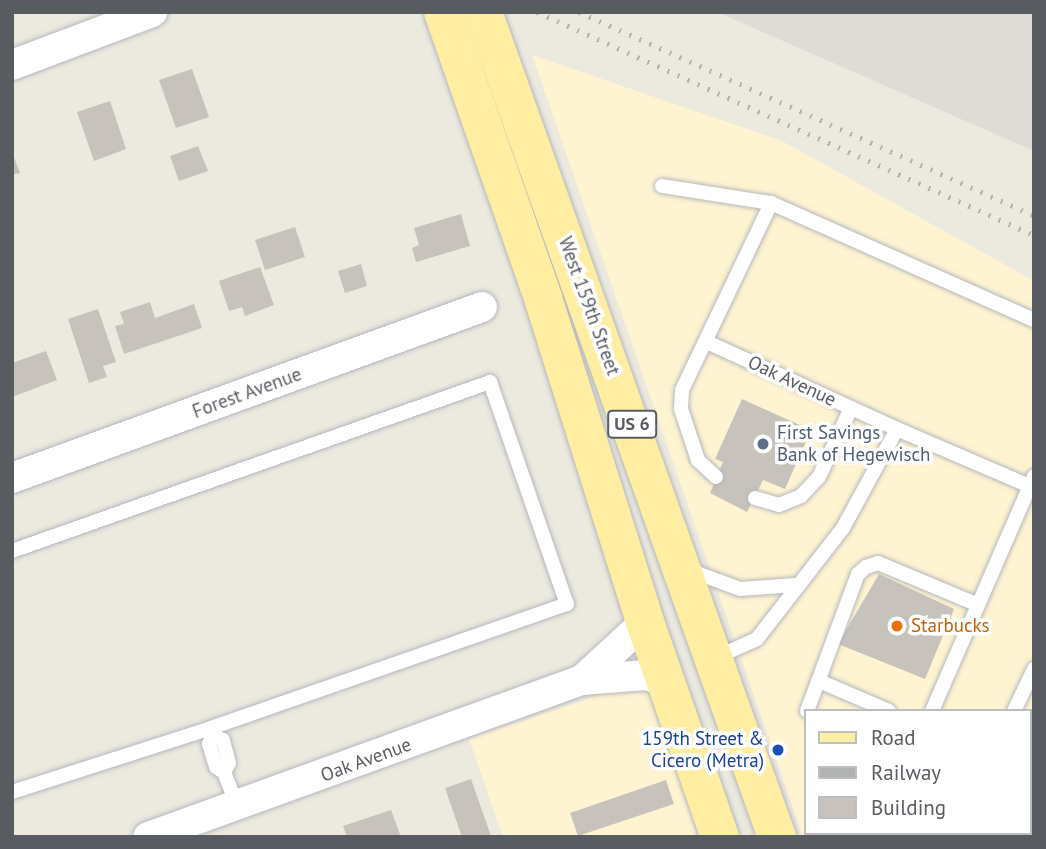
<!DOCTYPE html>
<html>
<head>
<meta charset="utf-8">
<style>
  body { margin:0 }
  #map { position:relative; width:1046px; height:849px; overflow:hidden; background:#ece9df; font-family:"PT Sans",sans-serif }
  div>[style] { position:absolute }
  .commercial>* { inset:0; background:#fff4d1 }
  .industrial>* { inset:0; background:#dfdcd7 }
  .building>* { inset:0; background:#c7c3bc }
  .roads { filter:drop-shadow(0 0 2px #b5b8bd) drop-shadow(0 0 2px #b5b8bd) }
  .lane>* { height:14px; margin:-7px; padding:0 7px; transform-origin:7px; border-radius:7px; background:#fff }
  .street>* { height:30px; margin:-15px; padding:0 15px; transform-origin:15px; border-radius:15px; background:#fff }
  .primary>* { height:38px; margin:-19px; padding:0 19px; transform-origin:19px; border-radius:19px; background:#ffeea1 }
  .rail>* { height:5px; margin-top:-2.5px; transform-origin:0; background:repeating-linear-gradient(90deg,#b1b2b2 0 2px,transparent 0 11px) }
  .dots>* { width:19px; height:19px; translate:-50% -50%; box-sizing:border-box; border:4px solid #fff; border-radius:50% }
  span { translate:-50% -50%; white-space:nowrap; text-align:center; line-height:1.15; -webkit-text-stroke:7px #fff; paint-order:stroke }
  .shield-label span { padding:2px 5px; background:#fff; border:2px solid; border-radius:5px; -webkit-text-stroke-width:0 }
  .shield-label { font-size:18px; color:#585c61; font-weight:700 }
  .street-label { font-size:19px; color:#585c61 }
  .service-label { font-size:19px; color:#4e5e75 }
  .left { translate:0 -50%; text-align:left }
  .food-label { font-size:19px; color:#c56008 }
  .transit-label { font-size:19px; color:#164399 }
  .right { translate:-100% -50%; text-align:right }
  .frame { position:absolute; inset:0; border:14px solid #585c61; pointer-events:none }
  .legend { position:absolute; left:804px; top:709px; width:228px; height:126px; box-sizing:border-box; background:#fff; border:2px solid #bcbec0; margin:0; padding:9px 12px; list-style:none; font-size:21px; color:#585c61 }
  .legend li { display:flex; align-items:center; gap:14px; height:35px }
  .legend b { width:35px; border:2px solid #bcbec0 }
</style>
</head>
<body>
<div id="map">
  <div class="commercial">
    <div style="clip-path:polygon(evenodd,532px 55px,782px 141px,1034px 281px,1034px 837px,803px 837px,532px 55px,806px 711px,1030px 711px,1030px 833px,806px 833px,806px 711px)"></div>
    <div style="clip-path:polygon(649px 678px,692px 800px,696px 837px,503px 837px,469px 739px)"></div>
  </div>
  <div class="industrial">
    <div style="clip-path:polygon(717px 12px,1034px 12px,1034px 151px)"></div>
  </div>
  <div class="building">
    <div style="clip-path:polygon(192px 69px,209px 117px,176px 128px,159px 80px)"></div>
    <div style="clip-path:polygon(110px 101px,126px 149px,94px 161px,77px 112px)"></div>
    <div style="clip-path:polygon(198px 146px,208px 171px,179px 181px,170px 156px)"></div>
    <div style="clip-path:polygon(12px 152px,20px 173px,12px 175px)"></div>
    <div style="clip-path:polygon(461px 214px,470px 246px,416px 262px,412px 248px,419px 245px,414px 228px)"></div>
    <div style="clip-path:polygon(295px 227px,305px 257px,265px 270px,255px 240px)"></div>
    <div style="clip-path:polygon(361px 264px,367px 286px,345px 293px,338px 271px)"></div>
    <div style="clip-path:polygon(260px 267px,274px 305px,245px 316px,242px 307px,229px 311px,219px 281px)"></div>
    <div style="clip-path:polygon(150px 302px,155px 318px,194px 304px,202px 328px,124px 354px,115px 326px,124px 324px,120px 312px)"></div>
    <div style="clip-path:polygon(98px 309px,116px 362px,103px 366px,107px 377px,89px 383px,68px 319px)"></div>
    <div style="clip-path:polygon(46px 351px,57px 380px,12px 397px,12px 363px)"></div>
    <div style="clip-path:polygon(742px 399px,811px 430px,785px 489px,763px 480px,747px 512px,710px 493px,723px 462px,715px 459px)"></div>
    <div style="clip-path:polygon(879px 574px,954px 609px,925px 679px,838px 644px)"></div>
    <div style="clip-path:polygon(471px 779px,491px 836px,488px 837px,462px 837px,445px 788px)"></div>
    <div style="clip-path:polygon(666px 780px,674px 804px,578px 836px,570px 813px)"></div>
    <div style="clip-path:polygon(391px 810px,401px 837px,347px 837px,343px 826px)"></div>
  </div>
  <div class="roads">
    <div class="lane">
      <div style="left:662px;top:186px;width:110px;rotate:8.9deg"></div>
      <div style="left:771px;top:203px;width:288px;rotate:24deg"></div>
      <div style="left:707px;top:342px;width:209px;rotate:24.6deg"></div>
      <div style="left:897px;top:429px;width:113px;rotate:118.6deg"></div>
      <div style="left:843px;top:528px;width:140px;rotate:127.8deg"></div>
      <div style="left:757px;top:639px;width:46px;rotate:155.7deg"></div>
      <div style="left:897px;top:429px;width:149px;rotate:23.3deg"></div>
      <div style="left:716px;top:477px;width:25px;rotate:-137deg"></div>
      <div style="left:698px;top:460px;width:54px;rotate:-108.4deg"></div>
      <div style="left:681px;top:409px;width:19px;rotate:-87deg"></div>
      <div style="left:682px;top:390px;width:207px;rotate:-64.5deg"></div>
      <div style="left:755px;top:498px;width:25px;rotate:16deg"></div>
      <div style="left:779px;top:505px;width:24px;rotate:-22deg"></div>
      <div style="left:801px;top:496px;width:26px;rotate:-47deg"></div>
      <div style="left:819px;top:477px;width:76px;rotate:-65.1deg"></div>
      <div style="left:12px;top:551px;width:507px;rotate:-19.47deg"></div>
      <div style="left:490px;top:382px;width:235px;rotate:70.9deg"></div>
      <div style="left:567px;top:604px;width:377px;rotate:160.8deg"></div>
      <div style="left:211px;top:728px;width:8px;rotate:76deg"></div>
      <div style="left:689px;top:570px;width:54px;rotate:20.4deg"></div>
      <div style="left:740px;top:589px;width:56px;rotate:-4.1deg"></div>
      <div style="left:819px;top:681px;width:76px;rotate:23.2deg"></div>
      <div style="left:807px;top:711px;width:146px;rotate:-69.6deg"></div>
      <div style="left:858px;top:574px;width:11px;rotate:-41deg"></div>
      <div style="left:866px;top:567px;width:13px;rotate:-18deg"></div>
      <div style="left:878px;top:563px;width:106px;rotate:22.7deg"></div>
      <div style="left:932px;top:711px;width:256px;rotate:-66.5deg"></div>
      <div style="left:1014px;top:711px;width:47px;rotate:-64.5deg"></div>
      <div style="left:224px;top:772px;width:10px;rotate:-61deg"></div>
      <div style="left:229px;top:763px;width:24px;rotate:-105deg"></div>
      <div style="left:223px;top:740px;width:11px;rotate:-158deg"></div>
      <div style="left:213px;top:736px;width:9px;rotate:117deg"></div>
      <div style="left:209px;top:744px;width:24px;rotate:73deg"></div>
      <div style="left:216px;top:767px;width:9px;rotate:32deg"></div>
      <div style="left:224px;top:772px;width:36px;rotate:69deg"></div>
      <div style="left:1030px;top:775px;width:4px;rotate:14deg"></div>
      <div style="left:12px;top:792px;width:209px;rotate:-17.8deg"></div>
    </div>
    <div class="street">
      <div style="left:12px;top:65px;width:150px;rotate:-20.7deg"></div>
      <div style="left:12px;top:478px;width:500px;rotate:-19.99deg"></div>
      <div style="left:582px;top:680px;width:86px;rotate:-42.6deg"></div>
      <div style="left:148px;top:837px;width:462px;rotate:-19.9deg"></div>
      <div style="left:582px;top:680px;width:64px;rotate:-4.5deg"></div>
      <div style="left:646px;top:675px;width:20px;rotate:18deg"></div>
    </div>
    <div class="primary">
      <div style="left:443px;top:12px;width:303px;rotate:70.7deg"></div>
      <div style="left:543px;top:298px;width:340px;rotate:72.5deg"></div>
      <div style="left:645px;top:622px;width:228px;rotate:70.8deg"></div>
      <div style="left:483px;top:12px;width:876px;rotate:70.39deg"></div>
    </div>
  </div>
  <div class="rail">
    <div style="left:537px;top:12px;width:545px;rotate:24.17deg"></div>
    <div style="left:579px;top:12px;width:499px;rotate:24.1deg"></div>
  </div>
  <div class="dots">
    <div style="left:763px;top:444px;background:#5c6f8a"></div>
    <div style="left:897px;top:626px;background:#e8710a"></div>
    <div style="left:778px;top:750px;background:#1a4fb4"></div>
  </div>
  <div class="shield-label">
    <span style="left:632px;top:424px">US 6</span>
  </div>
  <div class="street-label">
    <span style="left:589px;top:306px;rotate:70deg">West 159th Street</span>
    <span style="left:792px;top:381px;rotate:25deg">Oak Avenue</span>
    <span style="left:247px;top:393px;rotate:-20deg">Forest Avenue</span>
    <span style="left:366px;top:760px;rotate:-20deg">Oak Avenue</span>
  </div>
  <div class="service-label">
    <span class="left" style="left:777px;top:444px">First Savings<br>Bank of Hegewisch</span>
  </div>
  <div class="food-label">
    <span class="left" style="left:911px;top:626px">Starbucks</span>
  </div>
  <div class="transit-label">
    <span class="right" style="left:764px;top:750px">159th Street &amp;<br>Cicero (Metra)</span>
  </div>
  <div class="frame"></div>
  <ul class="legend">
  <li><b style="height:9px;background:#ffeea1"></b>Road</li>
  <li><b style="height:9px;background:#b1b2b2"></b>Railway</li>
  <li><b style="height:19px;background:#c7c3bc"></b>Building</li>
  </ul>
</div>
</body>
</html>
